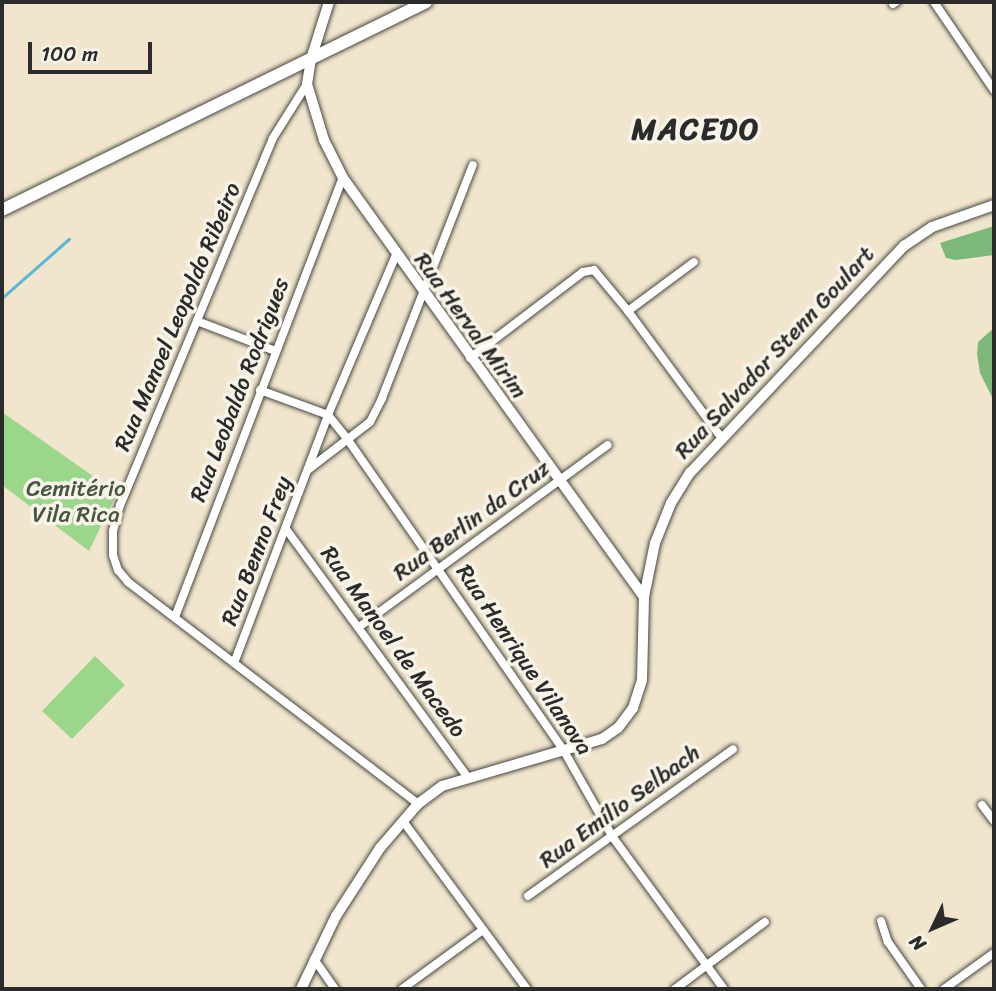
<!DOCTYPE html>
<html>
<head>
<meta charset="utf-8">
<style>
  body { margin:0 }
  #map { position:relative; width:996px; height:991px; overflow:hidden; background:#f1e6cd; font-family:Sriracha,sans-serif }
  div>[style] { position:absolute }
  .green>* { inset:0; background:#9bd78b }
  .forest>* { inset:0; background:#7cb877 }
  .stream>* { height:2.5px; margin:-1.25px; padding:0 1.25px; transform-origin:1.25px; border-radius:1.25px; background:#59b7d7 }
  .roads { filter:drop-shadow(0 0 2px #494743) drop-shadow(0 0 2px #494743) }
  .minor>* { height:8px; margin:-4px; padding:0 4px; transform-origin:4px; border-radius:4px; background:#fff }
  .tertiary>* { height:10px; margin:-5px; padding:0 5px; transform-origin:5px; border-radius:5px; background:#fff }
  .secondary>* { height:10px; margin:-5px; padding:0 5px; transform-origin:5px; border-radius:5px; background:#fff }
  .trunk>* { height:12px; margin:-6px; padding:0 6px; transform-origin:6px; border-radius:6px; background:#fff }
  span { translate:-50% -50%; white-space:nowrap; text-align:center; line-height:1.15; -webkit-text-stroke:7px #f7f3e8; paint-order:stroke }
  .street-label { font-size:23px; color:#2b2b2b }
  .park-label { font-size:23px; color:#475643 }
  .district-label { font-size:30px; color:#2b2b2b; font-weight:700; letter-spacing:2px }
  .frame { position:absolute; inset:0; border:4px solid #2b2b2b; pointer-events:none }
  .north { position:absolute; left:898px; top:893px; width:70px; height:70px; -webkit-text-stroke:5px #f7f3e8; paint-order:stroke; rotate:226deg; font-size:19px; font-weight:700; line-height:28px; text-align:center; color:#2b2b2b }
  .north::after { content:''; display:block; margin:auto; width:24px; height:32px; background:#2b2b2b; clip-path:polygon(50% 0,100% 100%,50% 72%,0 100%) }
  .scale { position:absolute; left:28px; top:42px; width:124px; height:32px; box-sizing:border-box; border:4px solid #2b2b2b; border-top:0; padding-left:9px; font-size:21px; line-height:24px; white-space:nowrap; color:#2b2b2b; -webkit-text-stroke:5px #f7f3e8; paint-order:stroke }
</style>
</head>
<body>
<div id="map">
  <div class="green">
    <div style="clip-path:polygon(2px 412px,117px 493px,89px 551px,2px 485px)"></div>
    <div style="clip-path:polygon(95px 656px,125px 685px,72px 739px,42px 711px)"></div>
  </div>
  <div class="forest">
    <div style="clip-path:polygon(994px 226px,994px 255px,956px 260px,946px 258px,940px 243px)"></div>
    <div style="clip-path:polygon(994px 328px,994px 401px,980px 373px,977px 354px,978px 342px)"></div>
  </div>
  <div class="stream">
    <div style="left:2px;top:298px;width:89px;rotate:-41.4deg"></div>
  </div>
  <div class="roads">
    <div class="minor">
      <div style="left:934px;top:2px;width:107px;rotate:55.7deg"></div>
      <div style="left:893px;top:4px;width:4px;rotate:-34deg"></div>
      <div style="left:307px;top:84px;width:64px;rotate:122.2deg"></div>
      <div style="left:273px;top:138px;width:398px;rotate:112.6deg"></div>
      <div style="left:120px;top:505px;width:27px;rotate:105deg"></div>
      <div style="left:113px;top:531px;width:24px;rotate:90deg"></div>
      <div style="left:113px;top:555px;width:16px;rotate:72deg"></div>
      <div style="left:118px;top:570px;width:16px;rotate:50deg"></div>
      <div style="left:128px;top:582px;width:365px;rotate:37.4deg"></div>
      <div style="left:628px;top:311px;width:82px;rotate:-36.6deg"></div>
      <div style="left:197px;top:321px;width:84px;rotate:21deg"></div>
      <div style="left:470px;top:358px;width:142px;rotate:-37.3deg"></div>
      <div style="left:583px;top:272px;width:11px;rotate:-10deg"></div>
      <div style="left:594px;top:270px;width:53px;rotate:50.3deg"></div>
      <div style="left:628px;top:311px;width:157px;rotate:53.6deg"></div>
      <div style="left:260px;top:390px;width:72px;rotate:20.2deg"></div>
      <div style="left:328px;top:415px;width:32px;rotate:51deg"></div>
      <div style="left:348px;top:440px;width:379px;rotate:55.2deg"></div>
      <div style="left:564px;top:751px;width:98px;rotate:60.5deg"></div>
      <div style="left:612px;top:836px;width:190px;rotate:53.8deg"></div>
      <div style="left:309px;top:469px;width:77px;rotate:-37.6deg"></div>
      <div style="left:370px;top:422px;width:27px;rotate:-63deg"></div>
      <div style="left:382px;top:398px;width:250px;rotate:-68.7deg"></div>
      <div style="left:286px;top:529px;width:308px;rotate:53.8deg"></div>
      <div style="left:175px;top:617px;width:470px;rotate:-69.1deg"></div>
      <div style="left:359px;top:627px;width:308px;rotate:-36.2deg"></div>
      <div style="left:234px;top:663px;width:265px;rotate:-69.2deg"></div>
      <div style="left:328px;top:415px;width:174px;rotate:-67deg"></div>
      <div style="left:982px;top:805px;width:20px;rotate:53deg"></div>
      <div style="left:403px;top:821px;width:209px;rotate:53.6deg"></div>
      <div style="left:528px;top:896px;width:252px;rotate:-35.6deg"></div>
      <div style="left:881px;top:921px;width:22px;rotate:72deg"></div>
      <div style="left:888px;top:942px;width:57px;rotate:54.9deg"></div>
      <div style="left:314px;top:959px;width:37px;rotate:55deg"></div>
      <div style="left:402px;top:989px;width:100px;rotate:-36.1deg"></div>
      <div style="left:675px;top:989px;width:112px;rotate:-36.7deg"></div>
      <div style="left:944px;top:989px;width:62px;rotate:-35.8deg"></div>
    </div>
    <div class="tertiary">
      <div style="left:329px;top:2px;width:60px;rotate:107.5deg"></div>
      <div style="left:311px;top:59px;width:25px;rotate:99deg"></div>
      <div style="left:307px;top:84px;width:59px;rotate:73.1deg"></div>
      <div style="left:324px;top:140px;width:42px;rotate:63.4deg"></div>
      <div style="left:343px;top:178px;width:516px;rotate:54.31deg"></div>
    </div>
    <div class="secondary">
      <div style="left:301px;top:989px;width:81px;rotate:-64.4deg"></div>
      <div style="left:336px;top:916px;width:81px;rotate:-57.1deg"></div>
      <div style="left:380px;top:848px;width:58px;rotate:-49.2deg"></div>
      <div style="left:418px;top:804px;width:30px;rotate:-37deg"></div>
      <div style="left:442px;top:786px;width:167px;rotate:-16.4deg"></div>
      <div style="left:602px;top:739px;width:19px;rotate:-35deg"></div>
      <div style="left:618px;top:728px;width:25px;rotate:-53deg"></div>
      <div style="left:633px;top:708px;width:29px;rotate:-72deg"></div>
      <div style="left:642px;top:680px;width:83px;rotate:-88.6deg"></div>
      <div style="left:644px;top:597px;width:55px;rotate:-78.5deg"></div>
      <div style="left:655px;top:543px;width:43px;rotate:-68.2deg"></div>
      <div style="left:671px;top:503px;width:36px;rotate:-58deg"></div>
      <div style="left:690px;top:473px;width:312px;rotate:-46.7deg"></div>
      <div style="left:904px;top:246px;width:34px;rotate:-34deg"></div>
      <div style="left:932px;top:227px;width:66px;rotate:-19.5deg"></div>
    </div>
    <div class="trunk">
      <div style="left:2px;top:210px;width:472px;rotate:-26.1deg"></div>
    </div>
  </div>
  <div class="street-label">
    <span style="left:178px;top:317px;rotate:-67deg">Rua Manoel Leopoldo Ribeiro</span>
    <span style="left:470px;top:326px;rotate:54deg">Rua Herval Mirim</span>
    <span style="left:775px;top:353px;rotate:-47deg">Rua Salvador Stenn Goulart</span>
    <span style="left:240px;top:390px;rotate:-69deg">Rua Leobaldo Rodrigues</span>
    <span style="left:472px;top:521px;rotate:-36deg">Rua Berlin da Cruz</span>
    <span style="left:257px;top:551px;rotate:-69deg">Rua Benno Frey</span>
    <span style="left:393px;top:642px;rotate:54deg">Rua Manoel de Macedo</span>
    <span style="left:524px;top:660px;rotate:56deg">Rua Henrique Vilanova</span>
    <span style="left:620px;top:807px;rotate:-36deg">Rua Emílio Selbach</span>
  </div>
  <div class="park-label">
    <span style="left:76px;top:502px">Cemitério<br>Vila Rica</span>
  </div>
  <div class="district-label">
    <span style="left:696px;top:129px">MACEDO</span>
  </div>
  <div class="frame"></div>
  <div class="north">N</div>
  <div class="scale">100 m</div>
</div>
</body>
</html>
